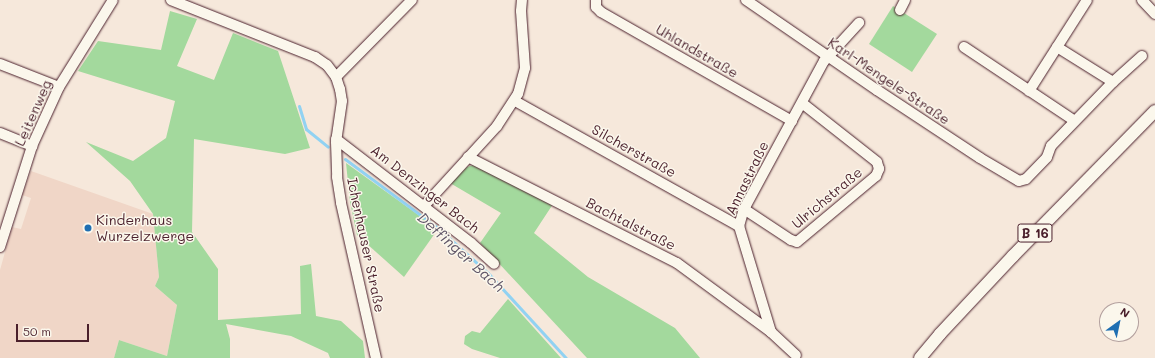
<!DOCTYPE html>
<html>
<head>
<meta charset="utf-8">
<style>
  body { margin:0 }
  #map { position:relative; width:1155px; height:358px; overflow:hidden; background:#f6e8db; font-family:Mali,sans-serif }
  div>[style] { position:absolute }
  .built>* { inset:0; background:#f0d6c7 }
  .green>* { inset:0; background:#a3d99d }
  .stream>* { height:3px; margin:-1.5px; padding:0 1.5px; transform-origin:1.5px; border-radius:1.5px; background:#91d2f2 }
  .roads { filter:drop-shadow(0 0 1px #4a1f2b) drop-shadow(0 0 1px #4a1f2b) }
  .minor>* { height:10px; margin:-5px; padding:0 5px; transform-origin:5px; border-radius:5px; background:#fbf7ec }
  .major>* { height:12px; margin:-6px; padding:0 6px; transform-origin:6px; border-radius:6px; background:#fbf7ec }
  .dots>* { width:11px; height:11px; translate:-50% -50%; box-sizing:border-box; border:2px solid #fbf7ec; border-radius:50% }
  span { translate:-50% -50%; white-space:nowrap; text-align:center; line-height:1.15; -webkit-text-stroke:3px #fbf7ec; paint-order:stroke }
  .shield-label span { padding:1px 3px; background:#fbf7ec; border:1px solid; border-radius:3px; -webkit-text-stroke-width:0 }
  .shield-label { font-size:13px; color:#4a1f2b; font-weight:700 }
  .street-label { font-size:14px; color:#4a1f2b }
  .poi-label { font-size:14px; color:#4a1f2b }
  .left { translate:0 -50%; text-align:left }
  .water-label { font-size:15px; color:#5f5567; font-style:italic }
  .north { position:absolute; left:1099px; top:302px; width:40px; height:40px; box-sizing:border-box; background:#fbf7ec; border:1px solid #b4a19f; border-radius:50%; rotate:33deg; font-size:11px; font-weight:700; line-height:16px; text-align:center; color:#4a1f2b }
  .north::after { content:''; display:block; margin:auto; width:14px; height:18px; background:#1f6fb2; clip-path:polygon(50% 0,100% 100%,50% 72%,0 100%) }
  .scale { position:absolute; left:16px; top:324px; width:73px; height:18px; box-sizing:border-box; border:2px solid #4a1f2b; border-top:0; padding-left:5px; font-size:12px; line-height:14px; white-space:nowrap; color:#4a1f2b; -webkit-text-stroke:3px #fbf7ec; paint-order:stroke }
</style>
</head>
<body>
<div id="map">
  <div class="built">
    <div style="clip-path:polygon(31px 171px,153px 214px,159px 277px,155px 286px,177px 305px,167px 356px,119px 340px,114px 358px,0 358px,0 270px,12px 227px,21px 229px,31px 198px,22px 195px)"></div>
  </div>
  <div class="green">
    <div style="clip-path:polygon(893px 6px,937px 34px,912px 72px,869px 44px)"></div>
    <div style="clip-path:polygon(170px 11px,197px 19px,177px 66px,214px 80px,233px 33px,278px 51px,310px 148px,285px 154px,194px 139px,192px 232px,218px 269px,218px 320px,301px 314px,300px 266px,311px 264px,316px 316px,341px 321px,363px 341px,365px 358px,330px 358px,328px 353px,291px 336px,226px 324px,230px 339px,230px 358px,114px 358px,119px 340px,167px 356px,177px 305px,155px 286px,159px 277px,153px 214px,130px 181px,86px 142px,133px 161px,166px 138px,175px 101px,78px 71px,98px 41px,161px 50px)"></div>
    <div style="clip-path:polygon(346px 163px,438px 229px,404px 277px,357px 235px,350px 202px)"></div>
    <div style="clip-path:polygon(473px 165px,553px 204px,534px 233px,588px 277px,675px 328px,700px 358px,587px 358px,480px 243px,501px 213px,450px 183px,467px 167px)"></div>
    <div style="clip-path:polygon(508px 299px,561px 358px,500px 358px,472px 349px,464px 344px,465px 336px,472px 331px,480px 333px)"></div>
  </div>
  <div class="stream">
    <div style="left:299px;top:106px;width:24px;rotate:73deg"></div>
    <div style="left:306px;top:129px;width:28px;rotate:39deg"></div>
    <div style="left:345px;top:159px;width:116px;rotate:36.6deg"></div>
    <div style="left:438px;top:228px;width:67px;rotate:42deg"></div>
    <div style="left:488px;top:273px;width:115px;rotate:47.5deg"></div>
  </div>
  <div class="roads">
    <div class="minor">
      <div style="left:171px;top:0;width:155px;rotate:21.6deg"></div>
      <div style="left:315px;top:57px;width:14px;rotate:34deg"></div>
      <div style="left:327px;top:65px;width:15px;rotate:53deg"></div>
      <div style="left:336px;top:77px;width:13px;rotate:72deg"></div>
      <div style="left:340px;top:89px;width:12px;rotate:81deg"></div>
      <div style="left:342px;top:101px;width:41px;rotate:98.3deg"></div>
      <div style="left:336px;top:142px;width:35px;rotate:88deg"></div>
      <div style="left:337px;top:177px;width:26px;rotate:81deg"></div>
      <div style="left:341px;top:203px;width:159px;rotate:77.3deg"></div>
      <div style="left:596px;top:0;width:7px;rotate:90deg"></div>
      <div style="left:596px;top:7px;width:7px;rotate:45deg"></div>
      <div style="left:601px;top:12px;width:220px;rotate:29.7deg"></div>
      <div style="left:746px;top:0;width:159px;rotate:34.5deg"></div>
      <div style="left:877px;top:90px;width:123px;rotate:33.4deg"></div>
      <div style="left:980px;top:158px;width:45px;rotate:30.5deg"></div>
      <div style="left:1019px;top:181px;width:7px;rotate:-16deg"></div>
      <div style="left:1026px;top:179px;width:30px;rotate:-46deg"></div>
      <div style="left:1047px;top:157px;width:12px;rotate:-70deg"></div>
      <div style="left:1051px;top:146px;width:89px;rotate:-45.9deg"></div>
      <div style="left:1113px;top:82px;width:39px;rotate:-42deg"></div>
      <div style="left:1142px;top:0;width:19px;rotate:47deg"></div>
      <div style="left:900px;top:10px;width:11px;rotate:-63deg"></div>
      <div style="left:964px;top:47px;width:133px;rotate:33.7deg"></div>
      <div style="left:1057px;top:47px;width:66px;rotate:32deg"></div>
      <div style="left:0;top:64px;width:63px;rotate:21.3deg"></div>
      <div style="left:336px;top:77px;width:108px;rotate:-45.4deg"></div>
      <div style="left:1029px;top:91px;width:108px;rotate:-57.5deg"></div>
      <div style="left:515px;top:101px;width:257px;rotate:29.2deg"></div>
      <div style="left:0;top:133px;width:35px;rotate:22deg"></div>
      <div style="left:336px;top:139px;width:170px;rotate:37.6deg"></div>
      <div style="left:471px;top:243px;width:31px;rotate:42deg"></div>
      <div style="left:468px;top:157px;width:234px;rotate:26.9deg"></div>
      <div style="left:677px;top:263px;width:117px;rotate:36.3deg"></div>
      <div style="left:771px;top:332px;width:34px;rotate:43deg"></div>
      <div style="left:424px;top:206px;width:108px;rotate:-47.6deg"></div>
      <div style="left:497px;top:126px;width:38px;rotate:-57deg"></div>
      <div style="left:518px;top:94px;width:27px;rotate:-75deg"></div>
      <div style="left:525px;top:68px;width:57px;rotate:-94deg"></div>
      <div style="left:521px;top:11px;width:11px;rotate:-85deg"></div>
      <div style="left:744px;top:209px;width:56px;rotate:33.4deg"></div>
      <div style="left:791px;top:240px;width:6px;rotate:18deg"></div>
      <div style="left:797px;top:242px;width:103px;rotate:-39.9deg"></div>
      <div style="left:876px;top:176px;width:8px;rotate:-67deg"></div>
      <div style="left:879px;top:169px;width:7px;rotate:-106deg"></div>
      <div style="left:877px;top:162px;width:95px;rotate:-141.8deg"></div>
      <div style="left:0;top:247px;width:106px;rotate:-72.4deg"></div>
      <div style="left:32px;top:146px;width:65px;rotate:-65.4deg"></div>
      <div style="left:59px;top:87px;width:102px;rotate:-58.2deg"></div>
      <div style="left:771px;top:332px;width:111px;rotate:-106.8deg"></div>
      <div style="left:739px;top:226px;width:18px;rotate:-74deg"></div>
      <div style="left:744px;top:209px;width:168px;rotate:-61.6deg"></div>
      <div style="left:824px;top:61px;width:52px;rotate:-47.4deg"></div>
    </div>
    <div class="major">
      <div style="left:920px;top:358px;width:31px;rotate:-50deg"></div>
      <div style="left:940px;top:334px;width:107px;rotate:-46.9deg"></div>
      <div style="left:1013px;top:256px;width:203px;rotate:-45.6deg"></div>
    </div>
  </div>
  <div class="dots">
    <div style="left:88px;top:228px;background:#1f6fb2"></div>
  </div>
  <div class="shield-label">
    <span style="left:1035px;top:233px">B 16</span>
  </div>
  <div class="street-label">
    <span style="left:697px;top:51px;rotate:30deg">Uhlandstraße</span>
    <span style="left:889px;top:81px;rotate:34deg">Karl-Mengele-Straße</span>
    <span style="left:33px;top:113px;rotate:-66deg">Leitenweg</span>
    <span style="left:634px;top:151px;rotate:29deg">Silcherstraße</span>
    <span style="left:747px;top:178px;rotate:-64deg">Annastraße</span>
    <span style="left:425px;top:189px;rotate:38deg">Am Denzinger Bach</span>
    <span style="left:827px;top:198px;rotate:-40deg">Ulrichstraße</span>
    <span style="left:631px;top:224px;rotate:27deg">Bachtalstraße</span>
    <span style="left:366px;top:245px;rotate:78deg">Ichenhauser Straße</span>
  </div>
  <div class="poi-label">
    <span class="left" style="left:96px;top:228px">Kinderhaus<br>Wurzelzwerge</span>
  </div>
  <div class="water-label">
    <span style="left:461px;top:252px;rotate:42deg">Deffinger Bach</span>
  </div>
  <div class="north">N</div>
  <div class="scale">50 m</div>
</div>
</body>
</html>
